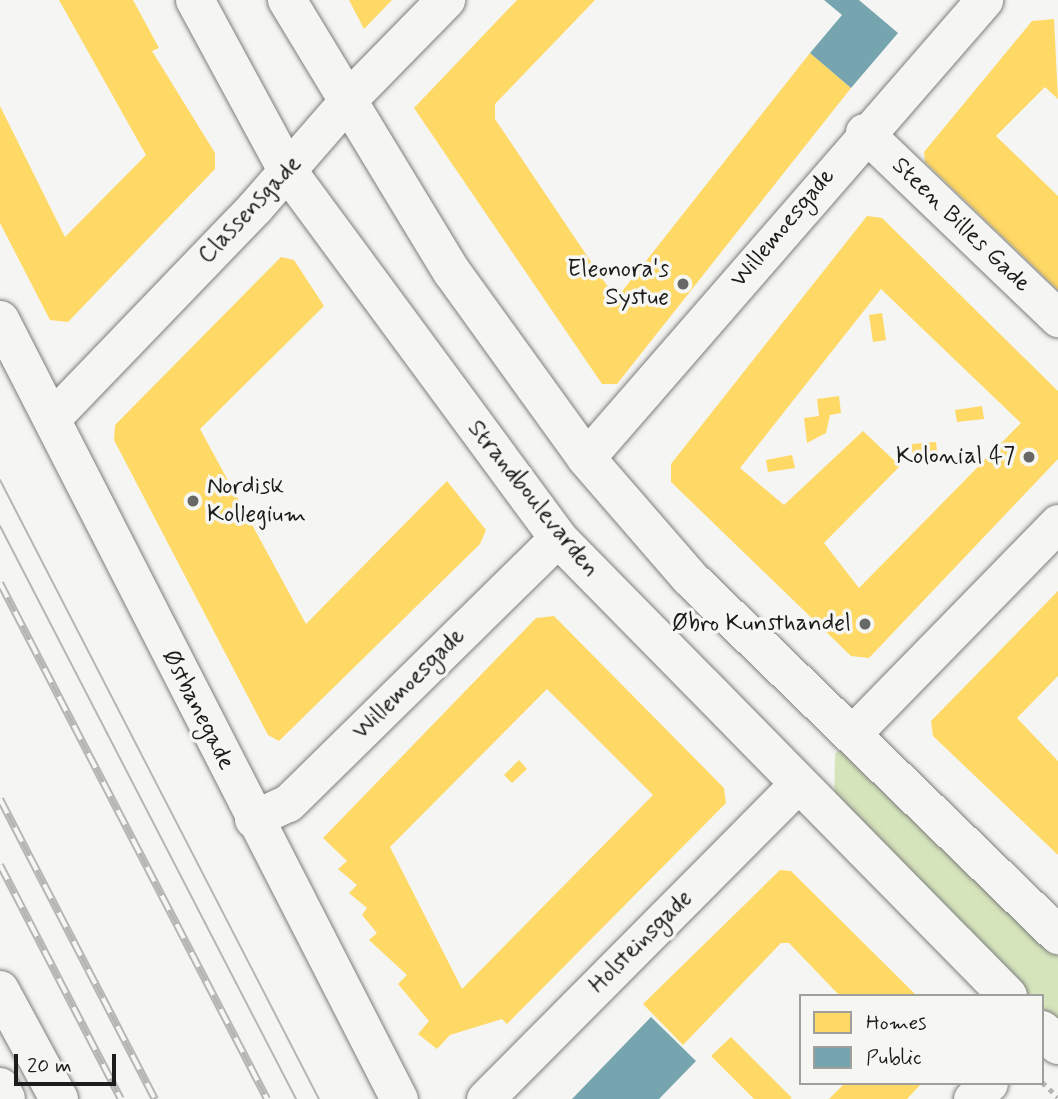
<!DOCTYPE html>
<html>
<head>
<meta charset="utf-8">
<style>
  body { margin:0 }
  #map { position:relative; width:1058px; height:1099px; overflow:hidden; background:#f5f5f3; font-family:Mynerve,sans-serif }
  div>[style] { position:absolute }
  .green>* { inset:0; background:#d5e4bb }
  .homes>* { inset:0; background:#ffd966 }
  .public>* { inset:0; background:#76a5af }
  .path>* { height:4.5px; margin-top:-2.25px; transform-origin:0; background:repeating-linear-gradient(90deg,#b6b6b5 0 5px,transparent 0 10px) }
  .roads { filter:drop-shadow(0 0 2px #7e7e7d) drop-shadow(0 0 2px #7e7e7d) }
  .minor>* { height:37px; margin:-18.5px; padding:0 18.5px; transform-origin:18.5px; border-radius:18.5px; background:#f5f5f3 }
  .tertiary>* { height:38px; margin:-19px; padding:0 19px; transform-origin:19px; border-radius:19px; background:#f5f5f3 }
  .primary>* { height:38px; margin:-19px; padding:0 19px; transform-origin:19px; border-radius:19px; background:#f5f5f3 }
  .tram>* { height:2px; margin:-1px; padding:0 1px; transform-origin:1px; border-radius:1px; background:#b6b6b5 }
  .rail>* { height:8px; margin-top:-4px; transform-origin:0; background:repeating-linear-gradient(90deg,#f6f6f2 0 16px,#b6b6b5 0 32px); box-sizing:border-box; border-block:2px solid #b6b6b5 }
  .dots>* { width:19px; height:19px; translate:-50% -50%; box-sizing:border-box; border:4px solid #f6f6f2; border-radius:50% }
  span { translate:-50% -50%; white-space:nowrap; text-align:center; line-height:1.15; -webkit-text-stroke:7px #f6f6f2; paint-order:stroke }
  .street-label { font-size:24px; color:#1c1c1c }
  .poi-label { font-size:24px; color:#1c1c1c }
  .right { translate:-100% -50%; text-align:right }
  .left { translate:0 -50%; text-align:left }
  .legend { position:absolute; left:799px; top:994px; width:245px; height:91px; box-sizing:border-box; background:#f6f6f2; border:2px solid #9f9f9c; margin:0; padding:9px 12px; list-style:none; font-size:21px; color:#1c1c1c }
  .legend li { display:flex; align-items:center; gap:14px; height:35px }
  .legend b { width:35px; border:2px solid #9f9f9c }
  .scale { position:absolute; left:14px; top:1054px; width:102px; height:32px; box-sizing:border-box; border:4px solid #1c1c1c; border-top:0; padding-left:9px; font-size:21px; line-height:24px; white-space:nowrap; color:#1c1c1c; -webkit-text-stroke:5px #f6f6f2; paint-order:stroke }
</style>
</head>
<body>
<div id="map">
  <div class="green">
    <div style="clip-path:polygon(845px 744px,1058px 956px,1058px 1028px,1042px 1013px,1042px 996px,1025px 996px,834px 806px,835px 754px)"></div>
  </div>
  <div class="homes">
    <div style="clip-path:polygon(59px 0,133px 0,159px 48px,152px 51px,215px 153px,215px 169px,68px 322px,50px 320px,0 223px,0 106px,65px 237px,146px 155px)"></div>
    <div style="clip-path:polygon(349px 0,392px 0,364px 29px)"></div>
    <div style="clip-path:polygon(517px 0,595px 0,495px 104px,495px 119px,616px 299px,810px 53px,851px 88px,617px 384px,602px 384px,414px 108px)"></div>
    <div style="clip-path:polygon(1054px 19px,1058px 99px,1045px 87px,996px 136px,1058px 196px,1058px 290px,925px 162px,924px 152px,1032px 21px)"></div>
    <div style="clip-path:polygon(evenodd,867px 216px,882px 218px,1058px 391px,1058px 459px,869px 658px,851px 656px,671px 482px,671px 464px,867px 216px,881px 289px,1021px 423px,859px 588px,824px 543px,900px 466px,863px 431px,784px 505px,740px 468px,881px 289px)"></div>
    <div style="clip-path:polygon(281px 257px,294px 260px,324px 306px,200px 429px,306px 624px,447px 481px,486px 530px,480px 544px,279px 741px,268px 735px,114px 440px,115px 425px)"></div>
    <div style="clip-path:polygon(882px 313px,886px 340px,873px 342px,869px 315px)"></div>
    <div style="clip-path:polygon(839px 396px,841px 413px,830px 415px,826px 433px,807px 443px,804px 418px,819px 416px,817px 399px)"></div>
    <div style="clip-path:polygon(982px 406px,984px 419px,957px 422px,955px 410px)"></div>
    <div style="clip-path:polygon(936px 442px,938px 462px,913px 464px,912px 444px)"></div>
    <div style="clip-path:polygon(792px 455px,795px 468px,768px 472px,766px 460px)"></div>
    <div style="clip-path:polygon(1058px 591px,1058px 676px,1017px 718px,1058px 761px,1058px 855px,933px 736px,931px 721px)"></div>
    <div style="clip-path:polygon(evenodd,554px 616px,724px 788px,726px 803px,507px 1024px,502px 1019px,450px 1035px,437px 1049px,418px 1034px,429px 1021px,398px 984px,407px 975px,369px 940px,377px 933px,362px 915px,367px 908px,349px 893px,357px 885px,338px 869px,347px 861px,323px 838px,536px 618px,554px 616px,547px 689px,653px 795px,462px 989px,390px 847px,547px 689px)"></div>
    <div style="clip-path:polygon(519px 760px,527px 769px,512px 783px,504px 775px)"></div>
    <div style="clip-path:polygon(780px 870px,791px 871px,917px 996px,840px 996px,789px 943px,781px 943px,683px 1045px,643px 1004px)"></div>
    <div style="clip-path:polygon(731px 1037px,792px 1098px,790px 1099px,754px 1099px,711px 1056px)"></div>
    <div style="clip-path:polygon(845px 1083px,922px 1083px,907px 1099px,829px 1099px)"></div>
  </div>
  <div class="public">
    <div style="clip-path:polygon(824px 0,859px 0,898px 33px,851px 88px,810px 53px,842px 15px)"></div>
    <div style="clip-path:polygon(651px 1017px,696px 1061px,659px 1099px,572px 1099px)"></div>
  </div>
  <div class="path">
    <div style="left:1042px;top:1082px;width:22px;rotate:43deg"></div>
  </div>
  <div class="roads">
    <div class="minor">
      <div style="left:864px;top:132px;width:269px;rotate:43.8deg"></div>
      <div style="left:0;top:319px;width:876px;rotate:62.91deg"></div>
      <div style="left:52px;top:418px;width:293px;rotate:-46.1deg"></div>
      <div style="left:255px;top:207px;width:143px;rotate:-49deg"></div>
      <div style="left:586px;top:458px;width:607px;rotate:-49.01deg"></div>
      <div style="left:852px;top:734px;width:295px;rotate:-45.7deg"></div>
      <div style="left:253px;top:819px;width:38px;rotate:-25deg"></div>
      <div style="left:288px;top:803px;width:378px;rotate:-44.5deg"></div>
      <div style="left:485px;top:1099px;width:443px;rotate:-45.2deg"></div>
      <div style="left:972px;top:1099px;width:23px;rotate:-43deg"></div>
    </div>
    <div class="tertiary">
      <div style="left:195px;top:0;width:193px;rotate:61.6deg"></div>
      <div style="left:287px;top:170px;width:457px;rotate:53.6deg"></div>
      <div style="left:558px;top:538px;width:642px;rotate:45.5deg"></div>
      <div style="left:287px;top:0;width:318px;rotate:58.8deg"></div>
      <div style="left:452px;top:272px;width:229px;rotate:54.2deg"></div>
      <div style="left:586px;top:458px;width:159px;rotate:49.1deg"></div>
      <div style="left:690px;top:578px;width:513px;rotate:44.13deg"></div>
      <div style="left:349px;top:99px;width:139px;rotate:-45.6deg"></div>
      <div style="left:1042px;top:1030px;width:22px;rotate:43deg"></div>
    </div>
    <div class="primary">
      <div style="left:0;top:990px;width:124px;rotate:61.6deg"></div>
      <div style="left:0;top:1087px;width:13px;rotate:63deg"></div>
    </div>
  </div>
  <div class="tram">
    <div style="left:0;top:480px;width:696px;rotate:62.74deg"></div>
    <div style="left:0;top:526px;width:645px;rotate:62.68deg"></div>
  </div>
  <div class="rail">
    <div style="left:0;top:583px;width:581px;rotate:62.64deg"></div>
    <div style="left:0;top:799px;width:338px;rotate:62.7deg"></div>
    <div style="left:0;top:865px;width:263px;rotate:62.7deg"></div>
  </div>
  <div class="dots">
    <div style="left:683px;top:284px;background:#686867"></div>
    <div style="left:1029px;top:457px;background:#686867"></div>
    <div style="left:193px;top:501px;background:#686867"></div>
    <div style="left:865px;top:624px;background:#686867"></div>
  </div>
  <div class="street-label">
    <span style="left:250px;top:210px;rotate:-47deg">Classensgade</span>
    <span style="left:961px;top:225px;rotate:44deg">Steen Billes Gade</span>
    <span style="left:783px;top:228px;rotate:-50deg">Willemoesgade</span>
    <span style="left:533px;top:499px;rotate:51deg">Strandboulevarden</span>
    <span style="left:409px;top:684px;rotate:-45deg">Willemoesgade</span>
    <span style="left:198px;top:710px;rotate:63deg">Østbanegade</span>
    <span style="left:641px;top:942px;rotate:-45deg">Holsteinsgade</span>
  </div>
  <div class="poi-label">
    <span class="right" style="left:669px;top:284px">Eleonora's<br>Systue</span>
    <span class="right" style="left:1015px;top:457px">Kolonial 47</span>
    <span class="left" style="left:207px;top:501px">Nordisk<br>Kollegium</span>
    <span class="right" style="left:851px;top:624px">Øbro Kunsthandel</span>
  </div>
  <ul class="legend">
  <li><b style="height:19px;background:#ffd966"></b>Homes</li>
  <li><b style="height:19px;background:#76a5af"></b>Public</li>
  </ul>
  <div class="scale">20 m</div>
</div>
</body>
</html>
